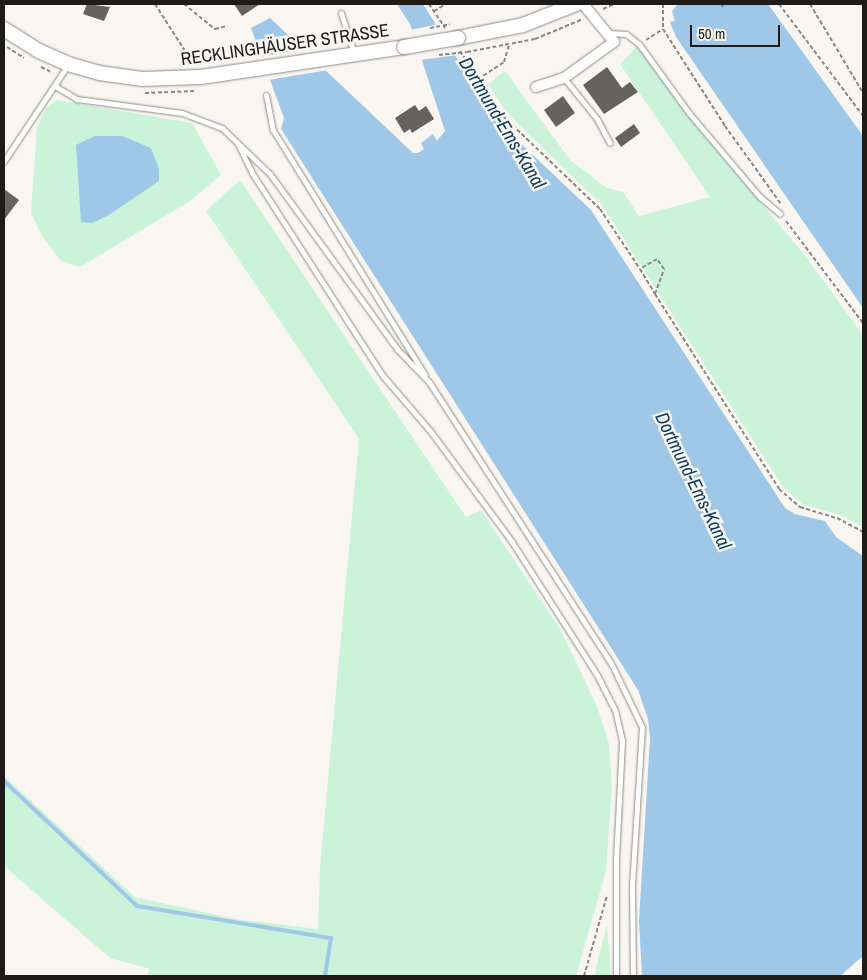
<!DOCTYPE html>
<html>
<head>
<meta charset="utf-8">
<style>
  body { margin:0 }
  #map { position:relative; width:867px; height:980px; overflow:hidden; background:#f9f6f2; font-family:"Archivo Narrow",sans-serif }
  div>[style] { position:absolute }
  .green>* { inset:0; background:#caf3da }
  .water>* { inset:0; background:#9fc7e8 }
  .pier>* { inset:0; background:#f9f6f2 }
  .stream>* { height:4px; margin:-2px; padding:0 2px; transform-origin:2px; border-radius:2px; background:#9fc7e8 }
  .building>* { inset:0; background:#65635f }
  .path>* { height:2px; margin-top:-1px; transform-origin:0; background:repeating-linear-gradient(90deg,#898785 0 4px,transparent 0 6.5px) }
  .roads { filter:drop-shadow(0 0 1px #8d8a86) drop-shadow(0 0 1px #8d8a86) }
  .service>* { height:5px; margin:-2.5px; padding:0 2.5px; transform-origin:2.5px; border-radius:2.5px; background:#fff }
  .minor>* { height:10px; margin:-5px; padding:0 5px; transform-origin:5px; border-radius:5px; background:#fff }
  .secondary>* { height:14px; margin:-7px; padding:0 7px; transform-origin:7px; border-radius:7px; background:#fff }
  .path-bridge>* { height:2px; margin-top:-1px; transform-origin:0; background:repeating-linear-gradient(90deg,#898785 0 4px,transparent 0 6.5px) }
  .bridges { filter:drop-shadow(0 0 1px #8d8a86) drop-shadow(0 0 1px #8d8a86) }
  .secondary-bridge>* { height:14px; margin:-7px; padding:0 7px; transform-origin:7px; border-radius:7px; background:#fff }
  span { translate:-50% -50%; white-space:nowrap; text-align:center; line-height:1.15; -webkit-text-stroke:5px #f9f6f2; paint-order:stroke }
  .street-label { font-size:18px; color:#1d1c1b }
  .water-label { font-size:19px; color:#0c3c5c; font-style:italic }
  .frame { position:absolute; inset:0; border:5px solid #1d1c1b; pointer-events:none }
  .scale { position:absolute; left:690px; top:25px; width:90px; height:22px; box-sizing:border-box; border:2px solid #1d1c1b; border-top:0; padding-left:6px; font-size:15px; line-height:18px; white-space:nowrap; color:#1d1c1b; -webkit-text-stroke:4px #f9f6f2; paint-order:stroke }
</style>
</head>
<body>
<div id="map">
  <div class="green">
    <div style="clip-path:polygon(637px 46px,701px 132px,803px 253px,863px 335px,863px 527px,840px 515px,802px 504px,783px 487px,602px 205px,506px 112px,488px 84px,505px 71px,570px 160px,607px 188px,623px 192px,639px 216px,710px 197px,620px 64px)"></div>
    <div style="clip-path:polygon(57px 100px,192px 123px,221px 175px,190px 201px,80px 267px,61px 261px,42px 236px,31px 213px,37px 127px,46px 108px)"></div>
    <div style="clip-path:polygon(240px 180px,466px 517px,481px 510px,560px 629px,597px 706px,609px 744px,612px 787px,606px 871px,576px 976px,147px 976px,150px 969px,110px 958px,4px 866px,4px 776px,135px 897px,236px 919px,318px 929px,320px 867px,359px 439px,206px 211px)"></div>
    <div style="clip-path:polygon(607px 924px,611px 976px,594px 976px)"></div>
  </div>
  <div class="water">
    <div style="clip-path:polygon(397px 4px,423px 4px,495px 119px,591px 210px,785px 508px,795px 514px,825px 521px,836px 537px,863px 556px,863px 956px,840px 976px,642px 976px,639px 921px,650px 738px,648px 719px,638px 690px,281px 129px,284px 118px,251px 28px,270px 18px,413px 153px,418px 153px,424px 149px,421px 143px,433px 134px,437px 141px,445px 131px,410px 24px)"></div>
    <div style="clip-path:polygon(678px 4px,768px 4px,863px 136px,863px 308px,676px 37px,670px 22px,675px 21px,672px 11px)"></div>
    <div style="clip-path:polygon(95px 136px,122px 136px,151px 148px,159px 169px,159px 181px,109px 215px,92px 223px,81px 222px,76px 145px)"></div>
  </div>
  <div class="pier">
    <div style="clip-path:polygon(439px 24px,458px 55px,419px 60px,410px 30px)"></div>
    <div style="clip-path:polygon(306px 49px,328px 70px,268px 80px,260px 57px)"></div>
  </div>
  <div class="stream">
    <div style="left:4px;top:781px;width:183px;rotate:43.2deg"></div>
    <div style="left:137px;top:906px;width:197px;rotate:9.4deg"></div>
    <div style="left:331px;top:938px;width:38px;rotate:99deg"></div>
  </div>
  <div class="building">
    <div style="clip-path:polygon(87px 4px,110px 7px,104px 21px,83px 14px)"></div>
    <div style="clip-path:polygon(234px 4px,260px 4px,242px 16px)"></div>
    <div style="clip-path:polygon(607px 67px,622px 88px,630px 82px,638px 92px,604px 114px,583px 85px)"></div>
    <div style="clip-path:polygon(563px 96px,575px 113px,556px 127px,544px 110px)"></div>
    <div style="clip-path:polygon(415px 105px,419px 111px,426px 106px,434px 119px,412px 133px,410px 129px,404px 133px,395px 118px)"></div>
    <div style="clip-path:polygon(634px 124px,640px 133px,621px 147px,615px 138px)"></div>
    <div style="clip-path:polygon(4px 189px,19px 200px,4px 220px)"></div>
  </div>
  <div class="path">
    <div style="left:155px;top:4px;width:72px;rotate:57.4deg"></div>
    <div style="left:184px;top:4px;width:40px;rotate:39deg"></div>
    <div style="left:215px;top:29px;width:12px;rotate:-14deg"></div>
    <div style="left:429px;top:4px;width:29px;rotate:56deg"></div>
    <div style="left:663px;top:4px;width:25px;rotate:90deg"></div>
    <div style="left:663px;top:29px;width:115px;rotate:57.4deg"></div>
    <div style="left:725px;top:126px;width:96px;rotate:54.3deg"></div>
    <div style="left:721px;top:4px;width:6px;rotate:51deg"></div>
    <div style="left:779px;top:4px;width:140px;rotate:53.1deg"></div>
    <div style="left:810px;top:4px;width:104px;rotate:59.2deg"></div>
    <div style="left:603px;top:9px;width:12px;rotate:-24deg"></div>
    <div style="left:434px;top:11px;width:14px;rotate:-30deg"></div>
    <div style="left:646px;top:40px;width:20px;rotate:-33deg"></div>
    <div style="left:7px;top:47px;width:20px;rotate:33deg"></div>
    <div style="left:460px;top:51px;width:78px;rotate:56.5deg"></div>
    <div style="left:503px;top:116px;width:134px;rotate:43.8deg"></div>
    <div style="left:600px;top:209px;width:72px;rotate:56.3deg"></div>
    <div style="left:467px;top:52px;width:69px;rotate:-10.8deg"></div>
    <div style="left:535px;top:39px;width:52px;rotate:-22.6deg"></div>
    <div style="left:41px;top:67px;width:13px;rotate:27deg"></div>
    <div style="left:478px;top:79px;width:31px;rotate:-33deg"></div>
    <div style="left:504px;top:62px;width:18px;rotate:-74deg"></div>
    <div style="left:145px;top:93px;width:50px;rotate:-2.3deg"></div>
    <div style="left:786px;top:221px;width:128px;rotate:53deg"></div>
    <div style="left:655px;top:294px;width:27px;rotate:-70deg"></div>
    <div style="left:664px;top:269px;width:12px;rotate:-125deg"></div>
    <div style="left:657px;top:259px;width:20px;rotate:150deg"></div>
    <div style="left:640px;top:269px;width:29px;rotate:59deg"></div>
    <div style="left:655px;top:294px;width:231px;rotate:57.5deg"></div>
    <div style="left:779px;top:489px;width:28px;rotate:41deg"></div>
    <div style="left:800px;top:507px;width:39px;rotate:17deg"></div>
    <div style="left:837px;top:518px;width:30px;rotate:28deg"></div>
    <div style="left:584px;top:976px;width:84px;rotate:-74.1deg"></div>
  </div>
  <div class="roads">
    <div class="service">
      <div style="left:341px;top:13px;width:42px;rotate:72deg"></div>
      <div style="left:609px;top:33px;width:17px;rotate:3deg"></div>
      <div style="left:626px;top:34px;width:16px;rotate:38deg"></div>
      <div style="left:639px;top:44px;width:85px;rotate:54.1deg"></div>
      <div style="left:689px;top:113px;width:110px;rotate:49.8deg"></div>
      <div style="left:760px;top:197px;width:26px;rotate:40deg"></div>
      <div style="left:564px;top:78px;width:53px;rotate:51.2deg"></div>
      <div style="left:597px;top:119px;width:27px;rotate:62deg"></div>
      <div style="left:55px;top:86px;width:26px;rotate:31deg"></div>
      <div style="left:77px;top:99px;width:106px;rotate:7.6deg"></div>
      <div style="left:182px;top:113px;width:43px;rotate:20.6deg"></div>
      <div style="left:222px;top:128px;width:66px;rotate:43.8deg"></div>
      <div style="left:270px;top:174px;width:216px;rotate:54deg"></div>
      <div style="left:397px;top:349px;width:46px;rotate:45.9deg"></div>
      <div style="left:429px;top:382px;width:335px;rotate:57.1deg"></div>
      <div style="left:611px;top:663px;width:71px;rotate:64.2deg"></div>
      <div style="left:642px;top:727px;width:158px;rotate:93.6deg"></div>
      <div style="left:632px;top:885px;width:91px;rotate:89.4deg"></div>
      <div style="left:266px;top:95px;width:36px;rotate:79deg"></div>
      <div style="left:273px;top:130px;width:288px;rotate:58.2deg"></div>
      <div style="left:238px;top:144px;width:32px;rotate:64deg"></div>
      <div style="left:252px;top:173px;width:242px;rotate:57.2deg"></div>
      <div style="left:383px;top:376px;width:74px;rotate:49.4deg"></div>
      <div style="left:431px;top:432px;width:137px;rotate:53.6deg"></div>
      <div style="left:512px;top:542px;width:158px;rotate:57.4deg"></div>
      <div style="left:597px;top:675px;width:39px;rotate:63deg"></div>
      <div style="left:615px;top:710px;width:32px;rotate:77deg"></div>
      <div style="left:622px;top:741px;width:120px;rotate:92.9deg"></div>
      <div style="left:616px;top:861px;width:115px;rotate:90deg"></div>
      <div style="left:4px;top:161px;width:114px;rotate:-56.4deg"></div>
    </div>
    <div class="minor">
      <div style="left:536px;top:87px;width:29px;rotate:-18deg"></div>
      <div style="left:564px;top:78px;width:62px;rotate:-35.8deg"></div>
      <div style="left:614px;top:42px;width:49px;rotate:-129.2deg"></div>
    </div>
    <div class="secondary">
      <div style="left:4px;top:29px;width:41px;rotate:32.2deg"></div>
      <div style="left:39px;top:51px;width:32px;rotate:24deg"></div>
      <div style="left:68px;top:64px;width:32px;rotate:16deg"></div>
      <div style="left:99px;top:73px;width:43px;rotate:7.9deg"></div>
      <div style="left:142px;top:79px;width:59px;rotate:-1.9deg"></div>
      <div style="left:201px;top:77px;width:205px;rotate:-8.4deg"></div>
      <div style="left:458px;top:38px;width:66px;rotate:-11.3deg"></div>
      <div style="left:523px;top:25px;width:57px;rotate:-21.6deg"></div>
    </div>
  </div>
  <div class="path-bridge">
    <div style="left:430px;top:28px;width:20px;rotate:-11deg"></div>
    <div style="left:439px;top:55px;width:28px;rotate:-6deg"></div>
  </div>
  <div class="bridges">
    <div class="secondary-bridge">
      <div style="left:404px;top:47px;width:55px;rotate:-9.5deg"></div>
    </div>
  </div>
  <div class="street-label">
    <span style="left:285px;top:45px;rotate:-8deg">RECKLINGHÄUSER STRASSE</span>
  </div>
  <div class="water-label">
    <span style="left:502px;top:123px;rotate:59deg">Dortmund-Ems-Kanal</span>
    <span style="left:693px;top:481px;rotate:64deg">Dortmund-Ems-Kanal</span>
  </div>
  <div class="frame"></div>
  <div class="scale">50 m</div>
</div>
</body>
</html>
